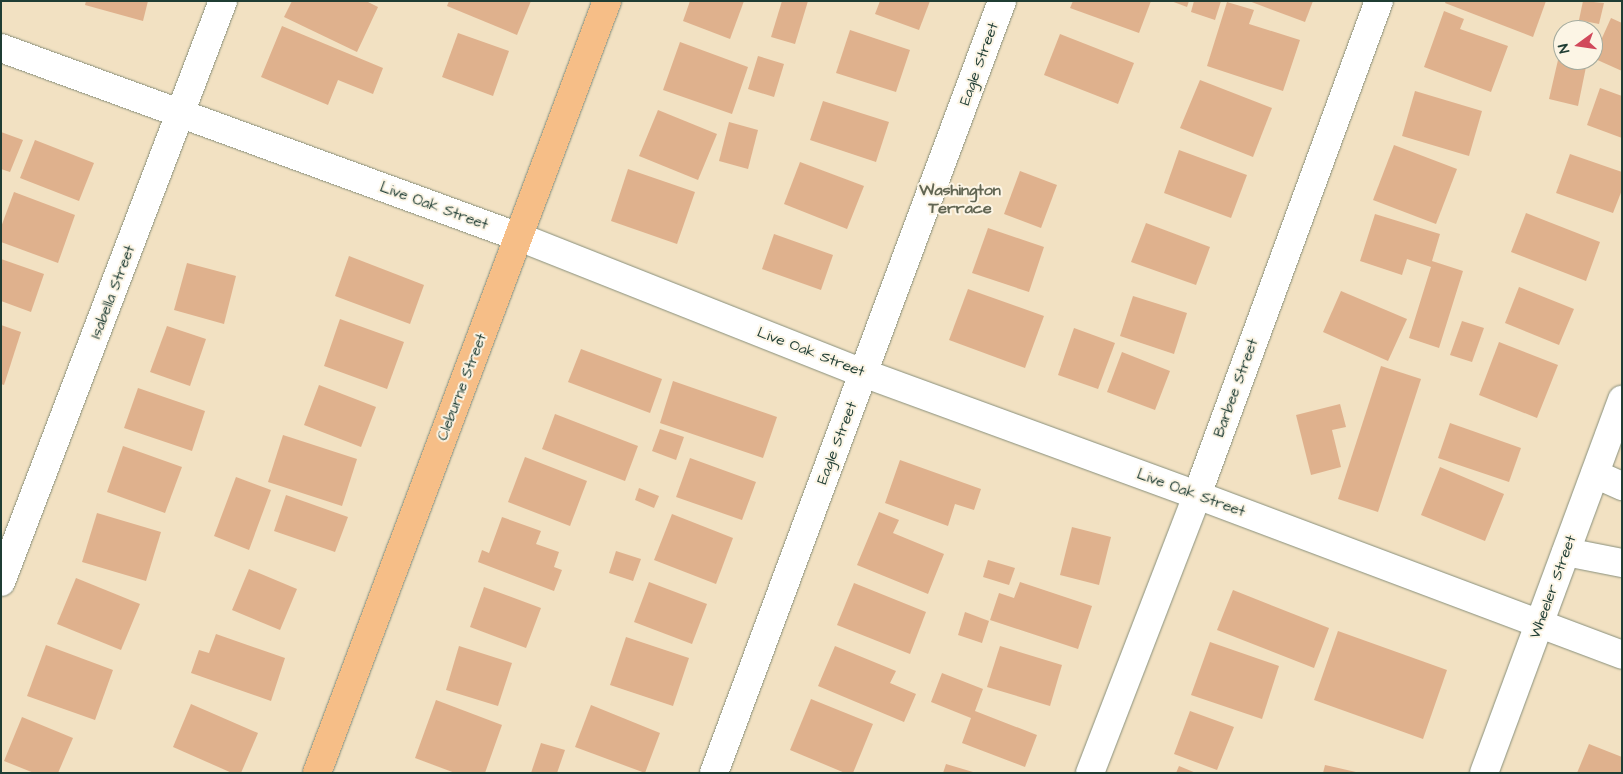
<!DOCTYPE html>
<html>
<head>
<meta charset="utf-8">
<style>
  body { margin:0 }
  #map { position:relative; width:1623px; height:774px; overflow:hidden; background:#f2e1c2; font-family:"Architects Daughter",sans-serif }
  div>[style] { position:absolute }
  .building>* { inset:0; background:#dfb18d }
  .roads { filter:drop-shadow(0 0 1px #888f7b) drop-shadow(0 0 1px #888f7b) }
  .minor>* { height:28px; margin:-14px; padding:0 14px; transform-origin:14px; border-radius:14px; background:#fff }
  .major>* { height:28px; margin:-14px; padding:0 14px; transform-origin:14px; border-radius:14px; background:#f6be87 }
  span { translate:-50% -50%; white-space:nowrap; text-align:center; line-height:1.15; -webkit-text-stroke:4px #fcf5e5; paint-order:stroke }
  .street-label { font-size:15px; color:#1f3d34 }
  .neighbourhood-label { font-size:16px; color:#626653; font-weight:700 }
  .frame { position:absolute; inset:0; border:2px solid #1f3d34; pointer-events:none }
  .north { position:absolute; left:1553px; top:20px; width:50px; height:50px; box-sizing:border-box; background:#fcf5e5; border:1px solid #a4ab9e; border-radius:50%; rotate:256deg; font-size:14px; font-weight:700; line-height:20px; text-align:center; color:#1f3d34 }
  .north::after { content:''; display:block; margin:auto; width:18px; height:22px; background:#d1495b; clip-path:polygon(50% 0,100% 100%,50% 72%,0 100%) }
</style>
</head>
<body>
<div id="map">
  <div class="building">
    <div style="clip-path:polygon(86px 1px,148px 1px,143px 21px,85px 5px)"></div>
    <div style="clip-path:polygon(292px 1px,366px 1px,378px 7px,357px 52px,284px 17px)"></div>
    <div style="clip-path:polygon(449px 1px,531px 1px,517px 35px,447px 6px)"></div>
    <div style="clip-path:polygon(690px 1px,744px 1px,730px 39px,683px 21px)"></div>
    <div style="clip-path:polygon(782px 1px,808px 1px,795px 44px,771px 37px)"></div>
    <div style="clip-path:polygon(880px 1px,930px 1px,919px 30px,875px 14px)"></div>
    <div style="clip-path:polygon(1073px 1px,1151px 1px,1139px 33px,1070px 8px)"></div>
    <div style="clip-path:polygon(1171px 1px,1189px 1px,1187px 7px)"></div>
    <div style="clip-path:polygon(1194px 1px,1221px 1px,1215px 20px,1191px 12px)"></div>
    <div style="clip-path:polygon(1249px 1px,1313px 1px,1305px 22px)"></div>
    <div style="clip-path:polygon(1446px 1px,1546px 1px,1533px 37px,1445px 3px)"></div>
    <div style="clip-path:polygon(1583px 1px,1604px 3px,1599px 24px,1579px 20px)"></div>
    <div style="clip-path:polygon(1227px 2px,1254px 10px,1249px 24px,1300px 40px,1283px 91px,1207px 66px)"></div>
    <div style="clip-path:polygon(1444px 11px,1464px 19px,1460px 29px,1508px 46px,1491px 92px,1424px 67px)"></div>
    <div style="clip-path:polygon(1611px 18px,1622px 23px,1622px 71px,1593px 58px)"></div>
    <div style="clip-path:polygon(282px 26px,383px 68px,373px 94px,338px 80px,328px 105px,261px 77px)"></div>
    <div style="clip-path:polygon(850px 30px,910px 50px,896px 92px,836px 73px)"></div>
    <div style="clip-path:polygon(458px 33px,509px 51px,493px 96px,442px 77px)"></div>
    <div style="clip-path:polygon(1060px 34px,1134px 63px,1118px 104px,1044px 75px)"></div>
    <div style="clip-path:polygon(680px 42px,748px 67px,732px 114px,663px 90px)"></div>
    <div style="clip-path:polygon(758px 56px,784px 64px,774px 97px,748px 89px)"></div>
    <div style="clip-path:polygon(1558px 60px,1586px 67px,1578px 106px,1549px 99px)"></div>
    <div style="clip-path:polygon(1200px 80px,1272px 108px,1253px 157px,1180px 128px)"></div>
    <div style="clip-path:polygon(1600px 88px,1622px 96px,1622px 138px,1587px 125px)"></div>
    <div style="clip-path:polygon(1415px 91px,1482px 111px,1469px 156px,1402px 136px)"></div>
    <div style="clip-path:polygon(823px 101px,889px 122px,876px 162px,810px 140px)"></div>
    <div style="clip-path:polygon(658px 110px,717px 134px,698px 180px,639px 156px)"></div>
    <div style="clip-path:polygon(729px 122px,758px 130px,748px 169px,719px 161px)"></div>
    <div style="clip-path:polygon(1px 132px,23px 140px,10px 172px,1px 169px)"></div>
    <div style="clip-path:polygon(35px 140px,94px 163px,79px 201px,20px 178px)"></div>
    <div style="clip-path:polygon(1394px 145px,1457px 169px,1436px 224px,1373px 200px)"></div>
    <div style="clip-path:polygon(1179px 150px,1247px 175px,1231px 218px,1164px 193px)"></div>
    <div style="clip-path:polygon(1570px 154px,1622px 172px,1622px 190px,1613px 213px,1556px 193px)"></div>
    <div style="clip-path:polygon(800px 162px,864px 186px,847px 229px,784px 204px)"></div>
    <div style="clip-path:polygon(628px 169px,695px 192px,677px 244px,611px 221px)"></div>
    <div style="clip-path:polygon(1020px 171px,1057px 185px,1041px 228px,1004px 214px)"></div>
    <div style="clip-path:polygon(14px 192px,75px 215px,58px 263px,1px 242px,1px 227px)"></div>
    <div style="clip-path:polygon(1526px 213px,1600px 242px,1586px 281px,1511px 252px)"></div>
    <div style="clip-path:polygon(1375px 214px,1440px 234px,1432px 261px,1463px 271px,1439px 348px,1409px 338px,1431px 267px,1407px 259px,1402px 275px,1360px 261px)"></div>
    <div style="clip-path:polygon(1146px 223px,1210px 247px,1196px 285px,1131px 262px)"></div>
    <div style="clip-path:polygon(988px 228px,1044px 247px,1029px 292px,972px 273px)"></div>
    <div style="clip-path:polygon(774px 234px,833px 255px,821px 290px,762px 269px)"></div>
    <div style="clip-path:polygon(349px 256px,424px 285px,410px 324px,335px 296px)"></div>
    <div style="clip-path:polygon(1px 259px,44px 274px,31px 312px,1px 301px)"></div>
    <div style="clip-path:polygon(187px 263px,236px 276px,224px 324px,174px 310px)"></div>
    <div style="clip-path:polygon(1519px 287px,1574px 309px,1559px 345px,1505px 323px)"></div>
    <div style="clip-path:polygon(968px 289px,1044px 316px,1025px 368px,949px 340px)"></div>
    <div style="clip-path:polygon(1341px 291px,1407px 319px,1388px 361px,1323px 332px)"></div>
    <div style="clip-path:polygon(1133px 296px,1187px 313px,1174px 354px,1120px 336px)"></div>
    <div style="clip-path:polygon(340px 319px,404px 342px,387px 389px,324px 366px)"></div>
    <div style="clip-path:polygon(1462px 321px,1484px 328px,1472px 362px,1450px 355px)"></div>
    <div style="clip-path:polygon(1px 325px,21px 332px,4px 385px,1px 384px)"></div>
    <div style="clip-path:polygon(167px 326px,206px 339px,190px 386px,150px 372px)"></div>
    <div style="clip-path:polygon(1074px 328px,1115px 343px,1098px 389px,1058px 375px)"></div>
    <div style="clip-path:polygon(1499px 342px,1558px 365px,1537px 418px,1479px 395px)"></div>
    <div style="clip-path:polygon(581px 349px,662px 379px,650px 413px,568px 382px)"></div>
    <div style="clip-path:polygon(1122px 352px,1170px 371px,1155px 410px,1107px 392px)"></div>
    <div style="clip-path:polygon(1381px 366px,1421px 379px,1378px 512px,1338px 499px)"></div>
    <div style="clip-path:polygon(673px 381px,777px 417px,763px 458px,660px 423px)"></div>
    <div style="clip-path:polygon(319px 385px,376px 407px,361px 447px,304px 425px)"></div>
    <div style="clip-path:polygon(138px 388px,205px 411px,192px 451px,124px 428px)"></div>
    <div style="clip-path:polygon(1340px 404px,1346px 427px,1332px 430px,1341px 467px,1311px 475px,1296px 415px)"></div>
    <div style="clip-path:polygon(555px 414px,638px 446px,625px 481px,542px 449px)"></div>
    <div style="clip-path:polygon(1450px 423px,1521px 448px,1509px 482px,1438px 458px)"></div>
    <div style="clip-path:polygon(660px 429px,684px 437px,676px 460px,652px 451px)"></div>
    <div style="clip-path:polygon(283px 435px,357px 459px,342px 506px,268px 482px)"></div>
    <div style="clip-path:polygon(123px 446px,182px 467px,165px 513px,107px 492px)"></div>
    <div style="clip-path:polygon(525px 457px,587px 481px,570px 526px,508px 502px)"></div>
    <div style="clip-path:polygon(690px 458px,756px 482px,742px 520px,676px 497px)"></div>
    <div style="clip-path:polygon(900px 460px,981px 489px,974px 510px,955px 504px,948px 526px,885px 503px)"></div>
    <div style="clip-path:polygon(1440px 467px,1504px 494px,1485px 541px,1421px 515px)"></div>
    <div style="clip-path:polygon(236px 477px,271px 490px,249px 550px,214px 536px)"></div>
    <div style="clip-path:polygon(639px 488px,659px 496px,654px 508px,635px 500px)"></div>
    <div style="clip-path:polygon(286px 495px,348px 517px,335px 552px,274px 531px)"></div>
    <div style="clip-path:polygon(879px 512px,899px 520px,893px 533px,944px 554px,928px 594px,857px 565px)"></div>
    <div style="clip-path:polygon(97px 513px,161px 532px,146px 581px,82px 562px)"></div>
    <div style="clip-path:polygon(672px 514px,733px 538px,716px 584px,654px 560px)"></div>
    <div style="clip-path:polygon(502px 517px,541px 531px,536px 544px,559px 552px,554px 567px,562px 570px,554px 591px,478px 562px,482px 550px,489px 553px)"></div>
    <div style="clip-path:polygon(1072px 527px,1111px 537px,1099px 585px,1060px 575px)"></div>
    <div style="clip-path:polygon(616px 551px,641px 559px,633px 581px,609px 573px)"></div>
    <div style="clip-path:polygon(988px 560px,1015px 568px,1009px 585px,983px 577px)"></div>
    <div style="clip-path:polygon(249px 569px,297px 589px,280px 630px,232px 610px)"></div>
    <div style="clip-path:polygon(76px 578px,140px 604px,121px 650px,57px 624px)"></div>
    <div style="clip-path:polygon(649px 582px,707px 604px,692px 644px,634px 622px)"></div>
    <div style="clip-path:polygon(1020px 582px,1092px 606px,1078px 649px,990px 620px,999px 593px,1014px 598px)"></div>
    <div style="clip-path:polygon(854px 583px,926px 612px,910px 654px,837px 625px)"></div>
    <div style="clip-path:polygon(484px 587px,541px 608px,526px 648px,470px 627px)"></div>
    <div style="clip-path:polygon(1233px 590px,1329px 628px,1314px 668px,1217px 630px)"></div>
    <div style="clip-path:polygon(965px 612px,989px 621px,982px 643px,958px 635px)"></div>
    <div style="clip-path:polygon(1338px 631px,1447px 670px,1423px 739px,1314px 700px)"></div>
    <div style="clip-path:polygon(216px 634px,285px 658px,271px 701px,191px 673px,199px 650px,209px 653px)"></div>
    <div style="clip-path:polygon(626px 637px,689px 658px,673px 706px,610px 685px)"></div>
    <div style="clip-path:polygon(1210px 642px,1279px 666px,1262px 719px,1191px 695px)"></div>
    <div style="clip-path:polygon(46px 645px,113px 670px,95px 720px,27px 696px)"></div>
    <div style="clip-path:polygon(459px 646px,512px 663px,498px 706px,446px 690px)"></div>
    <div style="clip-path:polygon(835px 646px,896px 671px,890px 683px,916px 694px,904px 722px,818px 686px)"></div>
    <div style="clip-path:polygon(1000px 646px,1062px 665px,1050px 706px,987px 687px)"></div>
    <div style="clip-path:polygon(942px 673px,983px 689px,975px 711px,1037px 735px,1025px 767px,962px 743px,971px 718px,931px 702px)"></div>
    <div style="clip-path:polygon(811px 699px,873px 724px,853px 773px,845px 773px,790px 750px)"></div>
    <div style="clip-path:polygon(436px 700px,502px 725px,485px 773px,455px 773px,415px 758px)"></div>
    <div style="clip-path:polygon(191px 704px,258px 733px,241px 773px,232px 773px,173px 747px)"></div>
    <div style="clip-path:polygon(591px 705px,660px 733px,645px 773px,575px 747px)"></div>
    <div style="clip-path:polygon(1190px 711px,1234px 727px,1217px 770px,1174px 754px)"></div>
    <div style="clip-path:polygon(22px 717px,73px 738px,58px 773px,34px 773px,4px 761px)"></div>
    <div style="clip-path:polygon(541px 743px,565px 750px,557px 773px,531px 773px)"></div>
    <div style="clip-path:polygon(1589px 744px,1622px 757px,1622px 773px,1577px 773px)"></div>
    <div style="clip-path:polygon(946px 764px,973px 772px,973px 773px,943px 773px)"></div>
    <div style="clip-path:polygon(1325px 765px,1356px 772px,1356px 773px,1323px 773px)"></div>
    <div style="clip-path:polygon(1179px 766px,1196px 773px,1176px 773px)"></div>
  </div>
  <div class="roads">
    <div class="minor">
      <div style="left:1px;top:48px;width:551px;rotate:20.05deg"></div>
      <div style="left:519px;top:237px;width:370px;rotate:21.6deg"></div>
      <div style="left:863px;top:373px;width:356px;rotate:20.1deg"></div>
      <div style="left:1197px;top:495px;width:454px;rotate:20.6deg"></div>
      <div style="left:1595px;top:474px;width:30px;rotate:24deg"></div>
      <div style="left:1566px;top:552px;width:57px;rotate:11.1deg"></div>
      <div style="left:1px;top:582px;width:622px;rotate:-69.09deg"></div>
      <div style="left:714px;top:773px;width:824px;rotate:-69.54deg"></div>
      <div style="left:1090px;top:773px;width:298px;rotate:-68.9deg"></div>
      <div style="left:1197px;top:495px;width:526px;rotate:-69.78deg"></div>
      <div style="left:1484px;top:773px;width:398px;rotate:-69.7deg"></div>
    </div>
    <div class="major">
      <div style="left:317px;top:773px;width:825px;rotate:-69.41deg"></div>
    </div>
  </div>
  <div class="street-label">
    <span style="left:979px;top:64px;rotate:-70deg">Eagle Street</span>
    <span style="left:434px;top:206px;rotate:20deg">Live Oak Street</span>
    <span style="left:113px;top:292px;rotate:-69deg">Isabella Street</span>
    <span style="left:811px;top:352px;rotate:21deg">Live Oak Street</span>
    <span style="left:462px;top:387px;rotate:-69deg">Cleburne Street</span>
    <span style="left:1236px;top:388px;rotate:-70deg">Barbee Street</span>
    <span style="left:837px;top:443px;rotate:-69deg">Eagle Street</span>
    <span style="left:1191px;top:493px;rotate:20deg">Live Oak Street</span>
    <span style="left:1553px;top:587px;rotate:-70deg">Wheeler Street</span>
  </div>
  <div class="neighbourhood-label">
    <span style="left:960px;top:199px">Washington<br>Terrace</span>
  </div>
  <div class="frame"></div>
  <div class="north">N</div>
</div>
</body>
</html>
